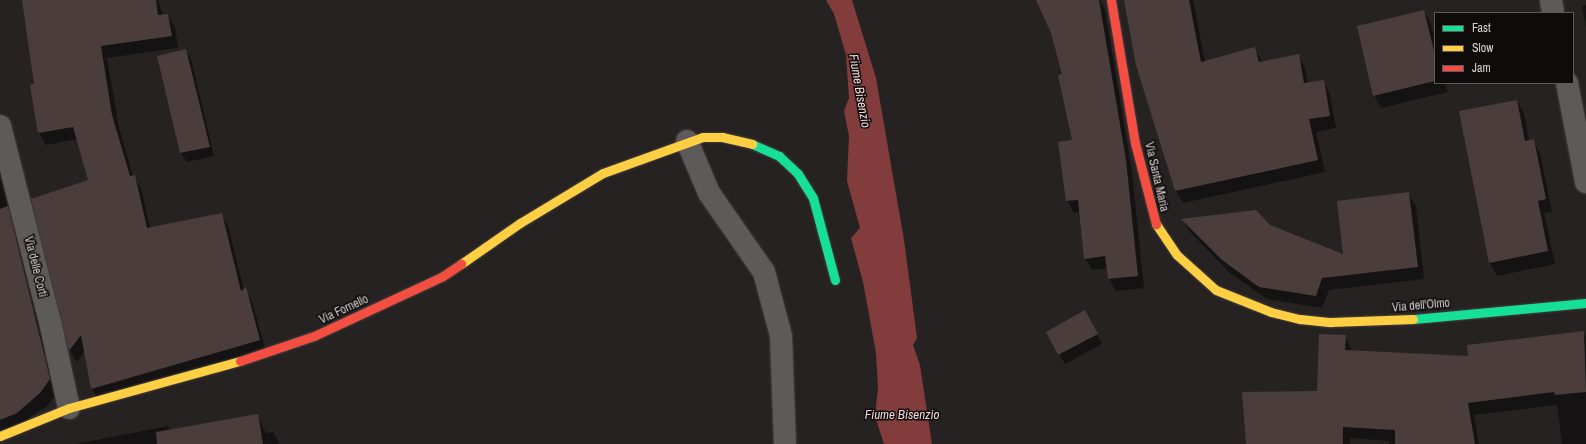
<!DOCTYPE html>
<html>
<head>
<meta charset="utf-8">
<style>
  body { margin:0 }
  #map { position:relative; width:1586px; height:444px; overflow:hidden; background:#272222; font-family:"Archivo Narrow",sans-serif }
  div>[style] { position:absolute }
  .water>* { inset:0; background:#823c3c }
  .shadow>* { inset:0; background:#0007 }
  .building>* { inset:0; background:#4c3d3d }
  .roads { filter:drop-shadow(0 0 1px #443f3f) drop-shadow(0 0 1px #443f3f) }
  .street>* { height:22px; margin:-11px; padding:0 11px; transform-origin:11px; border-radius:11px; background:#5e5a5a }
  .fast>* { height:9px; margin:-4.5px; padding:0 4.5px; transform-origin:4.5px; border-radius:4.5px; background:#16e098 }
  .slow>* { height:9px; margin:-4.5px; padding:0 4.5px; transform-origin:4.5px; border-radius:4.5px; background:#ffcf43 }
  .jam>* { height:9px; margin:-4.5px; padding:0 4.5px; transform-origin:4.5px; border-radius:4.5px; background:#f24e42 }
  span { translate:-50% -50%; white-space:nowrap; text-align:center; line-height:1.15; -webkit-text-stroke:3px #0f0b0b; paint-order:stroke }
  .street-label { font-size:12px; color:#d8d2d2 }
  .water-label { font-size:13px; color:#f1d9d8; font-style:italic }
  .legend { position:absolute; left:1434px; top:12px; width:140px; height:72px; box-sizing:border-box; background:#0f0b0b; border:1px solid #5f5b5b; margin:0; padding:5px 7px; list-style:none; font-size:12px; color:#d8d2d2 }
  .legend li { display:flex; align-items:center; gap:8px; height:20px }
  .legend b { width:20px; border:1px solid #5f5b5b }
</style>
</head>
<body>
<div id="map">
  <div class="water">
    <div style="clip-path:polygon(826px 0,852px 0,876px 78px,904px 240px,917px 338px,913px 345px,920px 365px,932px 444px,884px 444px,875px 416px,878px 387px,876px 353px,863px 282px,851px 238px,860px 228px,847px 181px,849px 136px,844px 111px,849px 98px,846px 55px,834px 14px)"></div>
  </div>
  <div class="shadow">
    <div style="clip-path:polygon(23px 0,158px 0,163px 15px,168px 15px,175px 27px,178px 48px,107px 58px,119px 128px,133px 176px,141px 188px,150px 228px,221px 214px,228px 226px,244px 290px,252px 301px,266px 352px,99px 401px,92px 389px,85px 351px,77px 362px,70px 351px,33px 199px,89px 180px,78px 139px,46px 145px,39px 133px,36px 85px)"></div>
    <div style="clip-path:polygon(1037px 0,1100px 0,1105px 10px,1132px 172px,1144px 288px,1116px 291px,1109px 279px,1107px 268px,1092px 270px,1085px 258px,1080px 212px,1074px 213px,1067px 201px,1059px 143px,1073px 141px,1063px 75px,1052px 32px)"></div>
    <div style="clip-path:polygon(1137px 0,1193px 0,1205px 62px,1255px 49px,1262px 62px,1298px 56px,1305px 68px,1308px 83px,1323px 81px,1330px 94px,1336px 128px,1316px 132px,1325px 172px,1183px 203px,1176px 191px,1150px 107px)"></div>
    <div style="clip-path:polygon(1586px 5px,1586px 27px,1582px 6px)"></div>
    <div style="clip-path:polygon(1424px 11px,1431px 24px,1435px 40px,1435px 83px,1445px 83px,1448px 92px,1381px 108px,1374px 95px)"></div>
    <div style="clip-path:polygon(185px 50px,191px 59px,214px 156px,187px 162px,181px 153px,158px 57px)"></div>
    <div style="clip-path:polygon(1517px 101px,1524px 113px,1529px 141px,1533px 140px,1540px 153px,1552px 212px,1544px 213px,1555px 264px,1497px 276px,1490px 263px,1460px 112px)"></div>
    <div style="clip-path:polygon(0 162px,44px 338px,0 350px)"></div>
    <div style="clip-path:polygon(1408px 194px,1416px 206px,1424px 279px,1329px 290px,1322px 308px,1267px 299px,1230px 273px,1190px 232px,1183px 220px,1344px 255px)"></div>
    <div style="clip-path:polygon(1090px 321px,1102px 344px,1065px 364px,1047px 332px)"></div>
    <div style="clip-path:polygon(1583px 332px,1586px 337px,1586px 444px,1562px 444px,1557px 405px,1474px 415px,1479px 444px,1389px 444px,1389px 441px,1350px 438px,1350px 444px,1248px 444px,1318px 392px,1345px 336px,1352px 351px,1470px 357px)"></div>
    <div style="clip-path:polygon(45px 340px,48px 353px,0 366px,0 352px)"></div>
    <div style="clip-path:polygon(45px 359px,52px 372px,57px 393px,47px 406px,0 437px,0 381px)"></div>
    <div style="clip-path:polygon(257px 415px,266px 433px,273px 432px,280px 444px,76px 444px,168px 426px,170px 430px)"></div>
  </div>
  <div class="building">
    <div style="clip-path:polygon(22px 0,156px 0,158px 15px,168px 14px,172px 36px,101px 46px,112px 115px,130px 176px,135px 175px,147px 228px,222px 213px,241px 291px,246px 287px,260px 340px,91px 389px,81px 335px,69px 351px,31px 199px,88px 180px,73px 127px,38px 133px,30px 85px,34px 84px)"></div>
    <div style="clip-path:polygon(1036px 0,1099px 0,1126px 160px,1138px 276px,1108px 279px,1105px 256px,1084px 259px,1078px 200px,1066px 201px,1058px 142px,1072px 140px,1058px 75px,1062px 74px,1051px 33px)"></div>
    <div style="clip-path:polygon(1124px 0,1189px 0,1201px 62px,1255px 47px,1259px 62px,1299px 54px,1304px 83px,1324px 80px,1330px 116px,1309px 119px,1318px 160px,1175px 191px,1136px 65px)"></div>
    <div style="clip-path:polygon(1424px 10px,1435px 55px,1435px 81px,1373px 96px,1357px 26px)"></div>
    <div style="clip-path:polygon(186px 49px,210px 147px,180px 153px,157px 56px)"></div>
    <div style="clip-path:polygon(1517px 100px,1525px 141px,1534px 139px,1546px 199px,1538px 201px,1548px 251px,1489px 263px,1459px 111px)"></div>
    <div style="clip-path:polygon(1409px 192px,1418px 267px,1322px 278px,1316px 296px,1259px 287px,1222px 260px,1181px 219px,1256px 210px,1270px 225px,1343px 254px,1337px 201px)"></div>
    <div style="clip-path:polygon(8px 206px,50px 379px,40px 393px,17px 413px,0 420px,0 209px)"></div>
    <div style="clip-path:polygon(1085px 310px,1098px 334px,1058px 355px,1046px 332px)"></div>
    <div style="clip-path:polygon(1584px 331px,1586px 392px,1555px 395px,1554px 392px,1468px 403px,1475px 444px,1395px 444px,1395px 430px,1343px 427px,1343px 444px,1246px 444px,1242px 392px,1317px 391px,1319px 334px,1346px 335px,1345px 350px,1468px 356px,1467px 345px)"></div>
    <div style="clip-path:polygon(258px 414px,263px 444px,157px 444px,156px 432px)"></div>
  </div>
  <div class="roads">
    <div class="street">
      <div style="left:1551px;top:0;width:13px;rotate:81deg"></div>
      <div style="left:1567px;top:83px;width:101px;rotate:79.1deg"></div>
      <div style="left:0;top:126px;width:206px;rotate:75.7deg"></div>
      <div style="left:51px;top:326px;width:84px;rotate:77.6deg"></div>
      <div style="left:687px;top:141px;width:56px;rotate:67.1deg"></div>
      <div style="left:709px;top:193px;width:96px;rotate:55.2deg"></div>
      <div style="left:764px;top:272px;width:66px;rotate:75.1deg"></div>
      <div style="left:781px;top:336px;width:108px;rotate:87.9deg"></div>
    </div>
    <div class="fast">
      <div style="left:752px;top:144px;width:30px;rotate:24deg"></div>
      <div style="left:779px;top:156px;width:26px;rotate:43deg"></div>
      <div style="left:798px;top:174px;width:28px;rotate:58deg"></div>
      <div style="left:813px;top:198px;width:85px;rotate:75deg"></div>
      <div style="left:1413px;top:319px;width:174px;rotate:-5.3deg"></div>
    </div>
    <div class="slow">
      <div style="left:1156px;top:224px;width:37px;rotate:56deg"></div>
      <div style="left:1177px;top:255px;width:52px;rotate:41.9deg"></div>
      <div style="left:1216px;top:290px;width:59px;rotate:21.8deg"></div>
      <div style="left:1271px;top:312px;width:30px;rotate:14deg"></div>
      <div style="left:1300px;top:319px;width:31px;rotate:6deg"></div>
      <div style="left:1331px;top:322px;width:82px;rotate:-2.1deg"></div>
      <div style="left:461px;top:264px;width:72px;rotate:-34.8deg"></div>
      <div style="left:520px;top:223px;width:97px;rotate:-31.1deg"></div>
      <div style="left:603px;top:173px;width:106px;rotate:-19.8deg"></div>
      <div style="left:703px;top:137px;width:19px"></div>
      <div style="left:722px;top:137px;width:31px;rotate:13deg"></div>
      <div style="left:0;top:436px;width:74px;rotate:-22.1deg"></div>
      <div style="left:69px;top:408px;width:177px;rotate:-15.4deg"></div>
    </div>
    <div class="jam">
      <div style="left:1111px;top:0;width:145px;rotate:80.5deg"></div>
      <div style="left:1135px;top:143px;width:84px;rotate:75.5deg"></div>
      <div style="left:240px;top:361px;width:78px;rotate:-18.7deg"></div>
      <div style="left:314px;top:336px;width:142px;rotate:-24.9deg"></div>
      <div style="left:443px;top:276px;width:22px;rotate:-34deg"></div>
    </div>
  </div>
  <div class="street-label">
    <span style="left:1156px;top:177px;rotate:77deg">Via Santa Maria</span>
    <span style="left:35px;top:267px;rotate:76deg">Via delle Corti</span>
    <span style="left:1421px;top:306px;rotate:-5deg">Via dell'Olmo</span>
    <span style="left:344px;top:310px;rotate:-25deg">Via Fornello</span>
  </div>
  <div class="water-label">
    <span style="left:859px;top:91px;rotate:80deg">Fiume Bisenzio</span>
    <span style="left:902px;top:415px">Fiume Bisenzio</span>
  </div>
  <ul class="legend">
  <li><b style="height:5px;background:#16e098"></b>Fast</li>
  <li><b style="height:5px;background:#ffcf43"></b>Slow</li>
  <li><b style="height:5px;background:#f24e42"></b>Jam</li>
  </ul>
</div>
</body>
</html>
